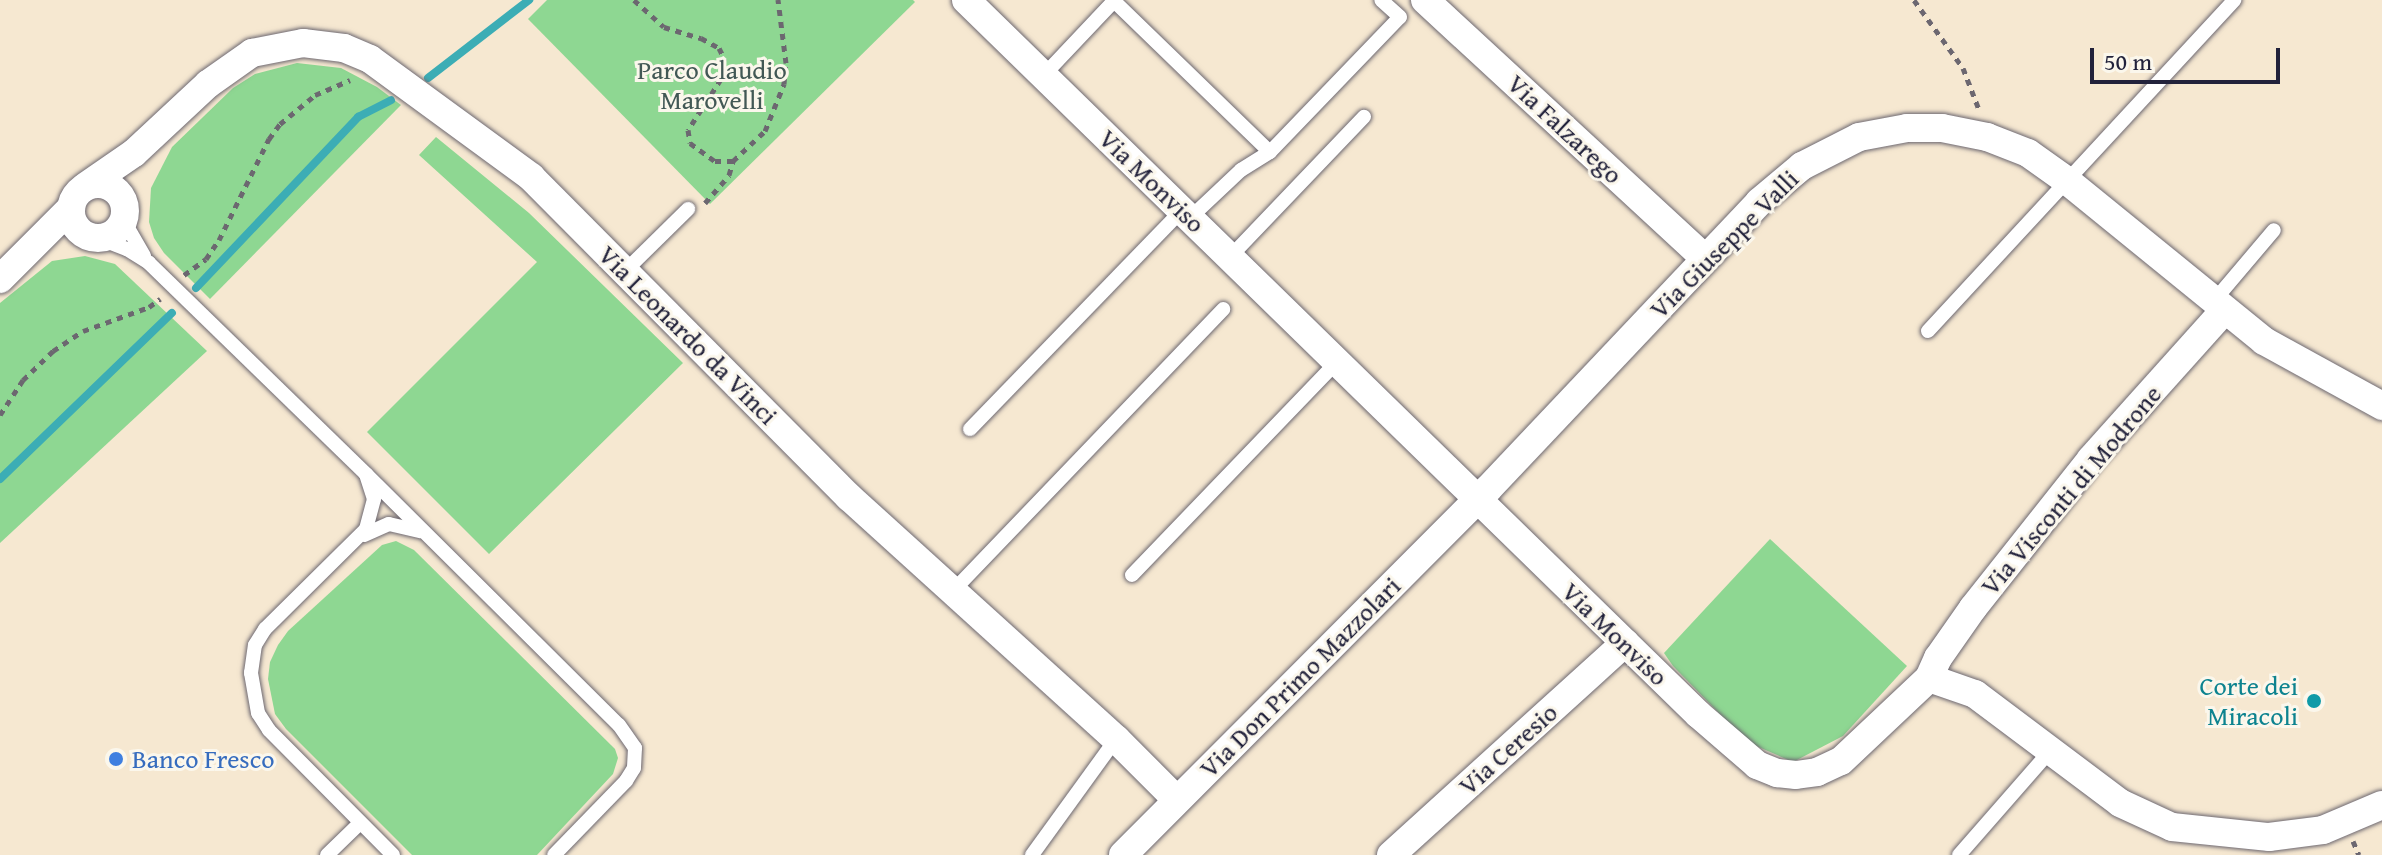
<!DOCTYPE html>
<html>
<head>
<meta charset="utf-8">
<style>
  body { margin:0 }
  #map { position:relative; width:2382px; height:855px; overflow:hidden; background:#f6e8d1; font-family:"Gentium Book Plus",serif }
  div>[style] { position:absolute }
  .green>* { inset:0; background:#8ed792 }
  .stream>* { height:8px; margin:-4px; padding:0 4px; transform-origin:4px; border-radius:4px; background:#3cadb5 }
  .path>* { height:5px; margin-top:-2.5px; transform-origin:0; background:repeating-linear-gradient(90deg,#6c6770 0 6px,transparent 0 12px) }
  .roads { filter:drop-shadow(0 0 2px #6c6770) drop-shadow(0 0 2px #6c6770) }
  .service>* { height:14px; margin:-7px; padding:0 7px; transform-origin:7px; border-radius:7px; background:#fff }
  .minor>* { height:28px; margin:-14px; padding:0 14px; transform-origin:14px; border-radius:14px; background:#fff }
  .minor>.ring { margin:-14px; padding:0; box-sizing:content-box; background:none; border:28px solid #fff; border-radius:50% }
  .dots>* { width:22px; height:22px; translate:-50% -50%; box-sizing:border-box; border:4px solid #fbf7ec; border-radius:50% }
  span { translate:-50% -50%; white-space:nowrap; text-align:center; line-height:1.15; -webkit-text-stroke:6px #fbf7ec; paint-order:stroke }
  .park-label { font-size:26px; color:#425855 }
  .street-label { font-size:26px; color:#22223b }
  .culture-label { font-size:26px; color:#0d838f }
  .right { translate:-100% -50%; text-align:right }
  .shop-label { font-size:26px; color:#366cbe }
  .left { translate:0 -50%; text-align:left }
  .scale { position:absolute; left:2090px; top:48px; width:190px; height:36px; box-sizing:border-box; border:4px solid #22223b; border-top:0; padding-left:10px; font-size:24px; line-height:28px; white-space:nowrap; color:#22223b; -webkit-text-stroke:6px #fbf7ec; paint-order:stroke }
</style>
</head>
<body>
<div id="map">
  <div class="green">
    <div style="clip-path:polygon(547px 0,913px 0,915px 2px,710px 204px,528px 19px)"></div>
    <div style="clip-path:polygon(297px 63px,341px 68px,377px 87px,401px 105px,210px 299px,164px 253px,154px 238px,149px 222px,151px 188px,172px 147px,233px 88px,255px 74px)"></div>
    <div style="clip-path:polygon(436px 137px,529px 213px,683px 363px,489px 554px,367px 432px,537px 262px,419px 155px)"></div>
    <div style="clip-path:polygon(85px 256px,115px 264px,207px 351px,0 543px,0 303px,52px 261px)"></div>
    <div style="clip-path:polygon(1770px 539px,1907px 666px,1843px 736px,1793px 762px,1747px 742px,1673px 666px,1664px 653px)"></div>
    <div style="clip-path:polygon(396px 541px,414px 550px,615px 749px,618px 758px,613px 774px,537px 855px,412px 855px,286px 729px,275px 714px,268px 679px,270px 662px,278px 645px,288px 631px,382px 545px)"></div>
  </div>
  <div class="stream">
    <div style="left:428px;top:78px;width:128px;rotate:-37.7deg"></div>
    <div style="left:196px;top:288px;width:236px;rotate:-46.5deg"></div>
    <div style="left:358px;top:117px;width:37px;rotate:-27deg"></div>
    <div style="left:0;top:479px;width:239px;rotate:-44deg"></div>
  </div>
  <div class="path">
    <div style="left:634px;top:0;width:40px;rotate:42deg"></div>
    <div style="left:664px;top:27px;width:39px;rotate:17deg"></div>
    <div style="left:701px;top:38px;width:21px;rotate:29deg"></div>
    <div style="left:719px;top:48px;width:11px;rotate:63deg"></div>
    <div style="left:724px;top:58px;width:21px;rotate:98deg"></div>
    <div style="left:721px;top:79px;width:61px;rotate:122.9deg"></div>
    <div style="left:688px;top:130px;width:13px;rotate:81deg"></div>
    <div style="left:690px;top:143px;width:31px;rotate:36deg"></div>
    <div style="left:715px;top:161px;width:18px"></div>
    <div style="left:733px;top:161px;width:44px;rotate:-43.2deg"></div>
    <div style="left:765px;top:131px;width:51px;rotate:-68deg"></div>
    <div style="left:784px;top:84px;width:21px;rotate:-85deg"></div>
    <div style="left:786px;top:63px;width:64px;rotate:-97.2deg"></div>
    <div style="left:1914px;top:0;width:84px;rotate:54.2deg"></div>
    <div style="left:1963px;top:68px;width:47px;rotate:68.9deg"></div>
    <div style="left:705px;top:203px;width:37px;rotate:-49deg"></div>
    <div style="left:729px;top:175px;width:15px;rotate:-74deg"></div>
    <div style="left:184px;top:275px;width:27px;rotate:-36deg"></div>
    <div style="left:206px;top:259px;width:23px;rotate:-56deg"></div>
    <div style="left:219px;top:240px;width:113px;rotate:-63.7deg"></div>
    <div style="left:269px;top:139px;width:19px;rotate:-54deg"></div>
    <div style="left:280px;top:124px;width:45px;rotate:-39.6deg"></div>
    <div style="left:315px;top:95px;width:38px;rotate:-23deg"></div>
    <div style="left:0;top:415px;width:42px;rotate:-56.7deg"></div>
    <div style="left:23px;top:380px;width:42px;rotate:-44deg"></div>
    <div style="left:53px;top:351px;width:36px;rotate:-34deg"></div>
    <div style="left:83px;top:331px;width:70px;rotate:-20deg"></div>
    <div style="left:149px;top:307px;width:14px;rotate:-36deg"></div>
    <div style="left:2353px;top:841px;width:15px;rotate:67deg"></div>
  </div>
  <div class="roads">
    <div class="service">
      <div style="left:1114px;top:1px;width:217px;rotate:44.1deg"></div>
      <div style="left:1044px;top:75px;width:103px;rotate:-46.6deg"></div>
      <div style="left:125px;top:209px;width:19px;rotate:81deg"></div>
      <div style="left:128px;top:228px;width:32px;rotate:60deg"></div>
      <div style="left:1190px;top:218px;width:70px;rotate:-43.3deg"></div>
      <div style="left:1241px;top:170px;width:34px;rotate:-32deg"></div>
      <div style="left:1270px;top:152px;width:187px;rotate:-46.1deg"></div>
      <div style="left:1400px;top:17px;width:25px;rotate:-138deg"></div>
      <div style="left:98px;top:238px;width:31px;rotate:21deg"></div>
      <div style="left:127px;top:249px;width:26px;rotate:32deg"></div>
      <div style="left:149px;top:263px;width:303px;rotate:44.2deg"></div>
      <div style="left:1230px;top:257px;width:194px;rotate:-46.3deg"></div>
      <div style="left:624px;top:272px;width:90px;rotate:-44.5deg"></div>
      <div style="left:2213px;top:302px;width:94px;rotate:-49.7deg"></div>
      <div style="left:1928px;top:331px;width:451px;rotate:-47.2deg"></div>
      <div style="left:970px;top:429px;width:305px;rotate:-45.9deg"></div>
      <div style="left:364px;top:535px;width:27px;rotate:-24deg"></div>
      <div style="left:389px;top:524px;width:32px;rotate:13deg"></div>
      <div style="left:1132px;top:575px;width:296px;rotate:-46.1deg"></div>
      <div style="left:952px;top:592px;width:392px;rotate:-46.2deg"></div>
      <div style="left:327px;top:855px;width:46px;rotate:-44.1deg"></div>
      <div style="left:393px;top:855px;width:176px;rotate:-134.8deg"></div>
      <div style="left:269px;top:730px;width:20px;rotate:-123deg"></div>
      <div style="left:258px;top:713px;width:41px;rotate:-99.9deg"></div>
      <div style="left:251px;top:673px;width:28px;rotate:-82deg"></div>
      <div style="left:255px;top:645px;width:19px;rotate:-58deg"></div>
      <div style="left:265px;top:629px;width:142px;rotate:-44.7deg"></div>
      <div style="left:366px;top:529px;width:31px;rotate:-75deg"></div>
      <div style="left:374px;top:499px;width:26px;rotate:-108deg"></div>
      <div style="left:366px;top:474px;width:356px;rotate:44.8deg"></div>
      <div style="left:619px;top:725px;width:28px;rotate:55deg"></div>
      <div style="left:635px;top:748px;width:20px;rotate:93deg"></div>
      <div style="left:634px;top:768px;width:15px;rotate:122deg"></div>
      <div style="left:626px;top:781px;width:103px;rotate:134.2deg"></div>
      <div style="left:1032px;top:855px;width:143px;rotate:-54.1deg"></div>
      <div style="left:1959px;top:855px;width:138px;rotate:-48.8deg"></div>
    </div>
    <div class="minor">
      <div style="left:966px;top:0;width:1023px;rotate:44.29deg"></div>
      <div style="left:1698px;top:714px;width:78px;rotate:40.8deg"></div>
      <div style="left:1757px;top:765px;width:22px;rotate:22deg"></div>
      <div style="left:1777px;top:773px;width:19px;rotate:6deg"></div>
      <div style="left:1796px;top:775px;width:21px;rotate:-8deg"></div>
      <div style="left:1817px;top:772px;width:26px;rotate:-25deg"></div>
      <div style="left:1841px;top:761px;width:121px;rotate:-43.3deg"></div>
      <div style="left:1929px;top:678px;width:49px;rotate:19.2deg"></div>
      <div style="left:1975px;top:694px;width:181px;rotate:36.9deg"></div>
      <div style="left:2120px;top:803px;width:57px;rotate:24.8deg"></div>
      <div style="left:2172px;top:827px;width:98px;rotate:5.9deg"></div>
      <div style="left:2269px;top:837px;width:54px;rotate:-7.4deg"></div>
      <div style="left:2323px;top:830px;width:64px;rotate:-23deg"></div>
      <div style="left:1425px;top:0;width:381px;rotate:42.7deg"></div>
      <div class="ring" style="left:71px;top:184px;width:26px;height:26px"></div>
      <div style="left:86px;top:186px;width:58px;rotate:-34.5deg"></div>
      <div style="left:134px;top:153px;width:101px;rotate:-43deg"></div>
      <div style="left:208px;top:84px;width:54px;rotate:-35.2deg"></div>
      <div style="left:252px;top:53px;width:52px;rotate:-11.1deg"></div>
      <div style="left:303px;top:43px;width:41px;rotate:7deg"></div>
      <div style="left:344px;top:48px;width:28px;rotate:23deg"></div>
      <div style="left:370px;top:59px;width:200px;rotate:36.2deg"></div>
      <div style="left:531px;top:177px;width:451px;rotate:45.2deg"></div>
      <div style="left:849px;top:497px;width:360px;rotate:42.2deg"></div>
      <div style="left:1116px;top:739px;width:86px;rotate:45deg"></div>
      <div style="left:0;top:279px;width:100px;rotate:-45deg"></div>
      <div style="left:1929px;top:678px;width:22px;rotate:-66deg"></div>
      <div style="left:1938px;top:658px;width:61px;rotate:-55deg"></div>
      <div style="left:1973px;top:608px;width:190px;rotate:-51.6deg"></div>
      <div style="left:2091px;top:459px;width:199px;rotate:-48.1deg"></div>
      <div style="left:1123px;top:855px;width:517px;rotate:-45.08deg"></div>
      <div style="left:1488px;top:489px;width:395px;rotate:-46.6deg"></div>
      <div style="left:1759px;top:202px;width:56px;rotate:-39.9deg"></div>
      <div style="left:1802px;top:166px;width:64px;rotate:-27deg"></div>
      <div style="left:1859px;top:137px;width:49px;rotate:-10.6deg"></div>
      <div style="left:1907px;top:128px;width:35px"></div>
      <div style="left:1942px;top:128px;width:46px;rotate:11.3deg"></div>
      <div style="left:1987px;top:137px;width:44px;rotate:21.3deg"></div>
      <div style="left:2028px;top:153px;width:47px;rotate:35.4deg"></div>
      <div style="left:2066px;top:180px;width:255px;rotate:39.1deg"></div>
      <div style="left:2264px;top:341px;width:135px;rotate:28.8deg"></div>
      <div style="left:1391px;top:855px;width:316px;rotate:-42.2deg"></div>
    </div>
  </div>
  <div class="dots">
    <div style="left:2314px;top:701px;background:#0f9aa8"></div>
    <div style="left:116px;top:759px;background:#3f7fe0"></div>
  </div>
  <div class="park-label">
    <span style="left:712px;top:85px">Parco Claudio<br>Marovelli</span>
  </div>
  <div class="street-label">
    <span style="left:1565px;top:129px;rotate:43deg">Via Falzarego</span>
    <span style="left:1152px;top:181px;rotate:44deg">Via Monviso</span>
    <span style="left:1724px;top:244px;rotate:-45deg">Via Giuseppe Valli</span>
    <span style="left:688px;top:335px;rotate:45deg">Via Leonardo da Vinci</span>
    <span style="left:2071px;top:490px;rotate:-50deg">Via Visconti di Modrone</span>
    <span style="left:1615px;top:634px;rotate:44deg">Via Monviso</span>
    <span style="left:1300px;top:677px;rotate:-45deg">Via Don Primo Mazzolari</span>
    <span style="left:1508px;top:749px;rotate:-42deg">Via Ceresio</span>
  </div>
  <div class="culture-label">
    <span class="right" style="left:2298px;top:701px">Corte dei<br>Miracoli</span>
  </div>
  <div class="shop-label">
    <span class="left" style="left:132px;top:759px">Banco Fresco</span>
  </div>
  <div class="scale">50 m</div>
</div>
</body>
</html>
